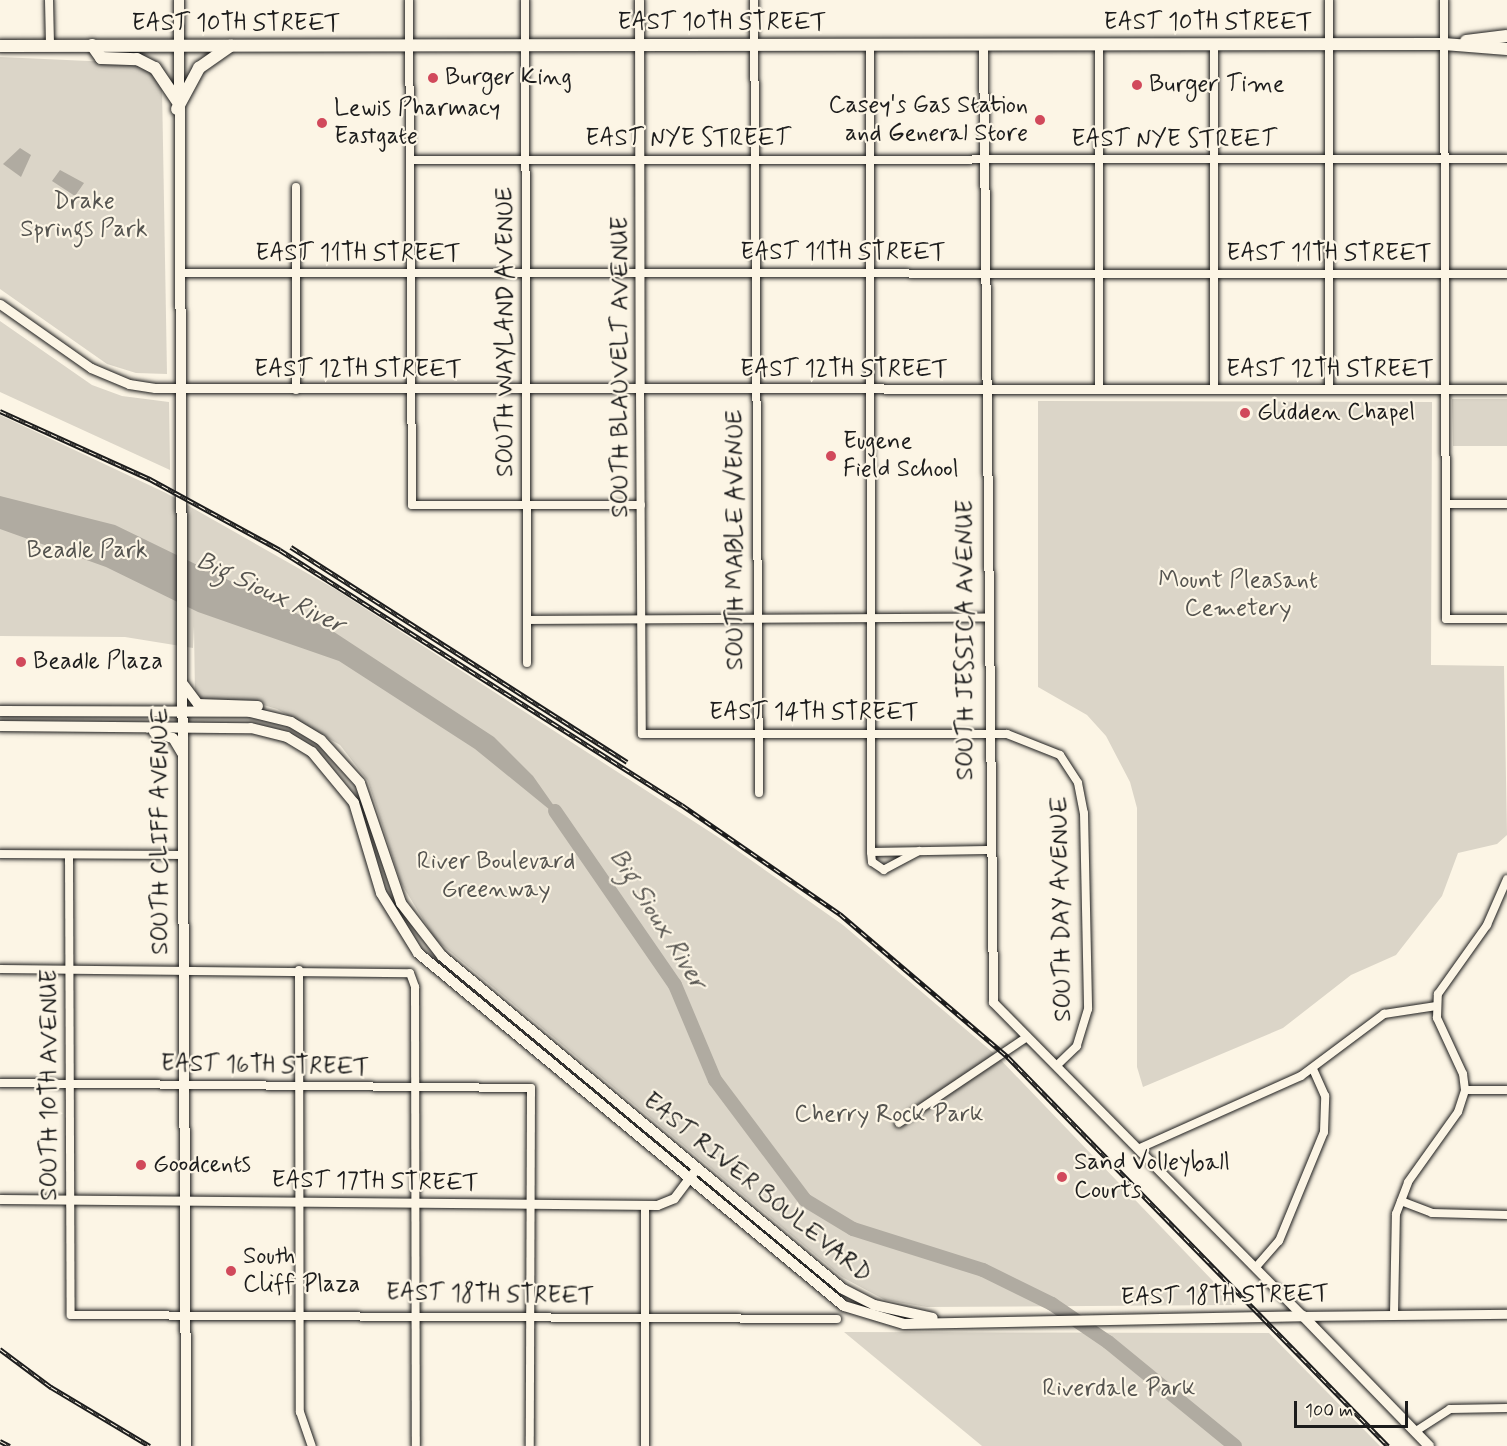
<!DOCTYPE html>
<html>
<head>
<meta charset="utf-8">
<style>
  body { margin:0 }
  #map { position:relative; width:1507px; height:1446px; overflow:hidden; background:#fcf5e5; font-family:Mynerve,sans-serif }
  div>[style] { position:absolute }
  .green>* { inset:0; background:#dbd5c8 }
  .water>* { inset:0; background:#b0aba1 }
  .river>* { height:14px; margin:-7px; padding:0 7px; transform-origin:7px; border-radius:7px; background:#b0aba1 }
  .roads { filter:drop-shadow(0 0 2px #1c1c1c) drop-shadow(0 0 2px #1c1c1c) }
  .minor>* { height:8px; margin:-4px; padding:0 4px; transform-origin:4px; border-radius:4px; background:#fcf5e5 }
  .tertiary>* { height:9px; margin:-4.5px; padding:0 4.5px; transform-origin:4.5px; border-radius:4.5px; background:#fcf5e5 }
  .secondary>* { height:10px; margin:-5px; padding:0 5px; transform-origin:5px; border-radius:5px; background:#fcf5e5 }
  .primary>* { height:12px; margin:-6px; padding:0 6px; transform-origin:6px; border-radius:6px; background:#fcf5e5 }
  .rail>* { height:4.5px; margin-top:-2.25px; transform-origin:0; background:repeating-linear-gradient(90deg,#fcf5e5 0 7px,#1c1c1c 0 14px); box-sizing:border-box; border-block:2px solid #1c1c1c }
  .dots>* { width:16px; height:16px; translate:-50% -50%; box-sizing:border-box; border:3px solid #fcf5e5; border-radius:50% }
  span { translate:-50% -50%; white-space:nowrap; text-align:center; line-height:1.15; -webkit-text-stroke:4.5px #fcf5e5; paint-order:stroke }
  .street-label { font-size:24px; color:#1c1c1c }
  .poi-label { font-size:24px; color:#1c1c1c }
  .left { translate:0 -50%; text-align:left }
  .right { translate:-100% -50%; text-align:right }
  .park-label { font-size:24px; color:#555450 }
  .water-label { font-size:26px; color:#575551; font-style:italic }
  .scale { position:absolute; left:1294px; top:1401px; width:114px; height:27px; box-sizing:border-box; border:3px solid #1c1c1c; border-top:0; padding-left:8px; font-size:18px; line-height:21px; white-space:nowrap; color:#1c1c1c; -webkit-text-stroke:4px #fcf5e5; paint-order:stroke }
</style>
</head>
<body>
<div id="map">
  <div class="green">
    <div style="clip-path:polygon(0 57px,133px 63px,153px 71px,162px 87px,167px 374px,136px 373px,107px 364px,0 289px)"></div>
    <div style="clip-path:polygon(0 321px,92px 385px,122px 396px,169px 402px,170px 470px,0 392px)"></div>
    <div style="clip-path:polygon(1452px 399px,1507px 399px,1507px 446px,1453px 446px)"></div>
    <div style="clip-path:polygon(1038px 401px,1432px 402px,1431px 665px,1504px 666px,1507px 835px,1497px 844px,1458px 853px,1442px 896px,1396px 955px,1351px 975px,1283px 1028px,1143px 1087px,1137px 1067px,1137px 808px,1130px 782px,1106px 736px,1087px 715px,1038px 687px)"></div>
    <div style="clip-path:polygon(evenodd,0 415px,166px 493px,335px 589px,721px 839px,843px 925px,997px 1056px,1236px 1305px,927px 1307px,885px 1300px,842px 1277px,435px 939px,401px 883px,368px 781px,340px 745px,277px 709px,253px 702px,195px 699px,194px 626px,193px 648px,125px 637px,0 636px,0 415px,588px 854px,631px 915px,660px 962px,588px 855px,588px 854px)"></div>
    <div style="clip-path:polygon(844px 1332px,1269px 1333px,1380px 1446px,982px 1446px)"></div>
  </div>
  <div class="water">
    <div style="clip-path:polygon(20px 148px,31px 155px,21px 177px,3px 164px)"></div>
    <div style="clip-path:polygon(60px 170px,84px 183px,75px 196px,52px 181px)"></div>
    <div style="clip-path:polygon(0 496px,115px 525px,331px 630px,494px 737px,533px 776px,566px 823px,475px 749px,339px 661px,198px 612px,106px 567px,0 529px)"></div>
  </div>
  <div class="river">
    <div style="left:555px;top:811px;width:211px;rotate:55.4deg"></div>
    <div style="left:675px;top:985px;width:103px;rotate:67.2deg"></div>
    <div style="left:715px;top:1080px;width:150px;rotate:53.1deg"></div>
    <div style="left:805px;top:1200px;width:56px;rotate:31.1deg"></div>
    <div style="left:853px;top:1229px;width:136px;rotate:17.5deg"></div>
    <div style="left:983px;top:1270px;width:77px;rotate:26.2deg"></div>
    <div style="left:1052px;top:1304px;width:68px;rotate:34.2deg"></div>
    <div style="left:1108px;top:1342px;width:164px;rotate:39.3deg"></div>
  </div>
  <div class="roads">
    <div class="minor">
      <div style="left:49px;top:0;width:45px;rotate:88.7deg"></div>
      <div style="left:409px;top:0;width:505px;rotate:89.66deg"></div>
      <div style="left:412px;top:505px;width:229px"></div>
      <div style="left:525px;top:0;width:663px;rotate:89.83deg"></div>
      <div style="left:754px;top:0;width:793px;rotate:89.64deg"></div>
      <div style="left:1329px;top:0;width:390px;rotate:90deg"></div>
      <div style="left:1444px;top:0;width:619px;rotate:89.81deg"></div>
      <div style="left:1446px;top:619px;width:61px"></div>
      <div style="left:870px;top:44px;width:808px;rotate:89.93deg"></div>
      <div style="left:410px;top:160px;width:1097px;rotate:-0.05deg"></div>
      <div style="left:296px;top:187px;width:203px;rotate:90deg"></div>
      <div style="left:180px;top:273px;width:1327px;rotate:0.04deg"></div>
      <div style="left:640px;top:390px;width:344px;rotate:89.7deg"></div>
      <div style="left:642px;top:734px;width:365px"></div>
      <div style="left:1007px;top:734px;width:57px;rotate:21.6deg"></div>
      <div style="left:1060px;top:755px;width:33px;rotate:57deg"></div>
      <div style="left:1078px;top:783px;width:31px;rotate:79deg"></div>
      <div style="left:1084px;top:813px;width:196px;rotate:88.8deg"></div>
      <div style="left:1088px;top:1009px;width:39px;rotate:107deg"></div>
      <div style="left:1077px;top:1046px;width:28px;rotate:136deg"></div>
      <div style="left:1099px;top:390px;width:346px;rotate:-90deg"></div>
      <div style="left:1214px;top:390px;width:346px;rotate:-90deg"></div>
      <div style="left:1446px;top:504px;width:61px"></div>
      <div style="left:527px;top:620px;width:458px;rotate:-0.3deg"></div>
      <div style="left:919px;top:851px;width:40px;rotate:152deg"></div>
      <div style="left:884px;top:870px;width:14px;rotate:-146deg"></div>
      <div style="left:872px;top:862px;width:10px;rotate:-96deg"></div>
      <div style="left:871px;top:852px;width:116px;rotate:-1deg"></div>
      <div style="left:0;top:854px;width:183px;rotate:0.3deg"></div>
      <div style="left:69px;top:855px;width:460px;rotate:89.8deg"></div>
      <div style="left:71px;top:1315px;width:766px;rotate:0.3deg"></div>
      <div style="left:0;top:969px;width:410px;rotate:0.6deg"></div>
      <div style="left:410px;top:973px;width:15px;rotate:70deg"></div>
      <div style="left:415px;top:987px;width:459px;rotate:89.9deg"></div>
      <div style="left:299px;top:970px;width:442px;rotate:89.9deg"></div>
      <div style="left:300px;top:1412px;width:36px;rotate:71deg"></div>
      <div style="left:0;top:1083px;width:531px;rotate:0.54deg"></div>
      <div style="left:531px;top:1088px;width:358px;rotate:90.2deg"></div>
      <div style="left:1465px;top:1090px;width:42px"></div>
      <div style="left:899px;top:1123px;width:154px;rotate:-33.9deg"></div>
      <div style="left:1140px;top:1148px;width:176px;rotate:-24.1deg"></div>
      <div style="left:1301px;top:1076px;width:104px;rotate:-36.8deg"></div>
      <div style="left:1384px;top:1014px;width:53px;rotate:-8.7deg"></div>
      <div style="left:1401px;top:1201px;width:33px;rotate:21deg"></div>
      <div style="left:1432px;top:1213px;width:75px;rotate:1.5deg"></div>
      <div style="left:645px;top:1205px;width:241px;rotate:90deg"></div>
      <div style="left:1256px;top:1267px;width:35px;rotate:-49deg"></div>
      <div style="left:1279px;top:1241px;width:118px;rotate:-67.6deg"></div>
      <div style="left:1324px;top:1132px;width:36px;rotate:-88deg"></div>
      <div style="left:1325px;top:1096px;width:30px;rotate:-114deg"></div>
      <div style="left:1394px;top:1314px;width:100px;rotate:-88.9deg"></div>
      <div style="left:1396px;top:1214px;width:34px;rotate:-69deg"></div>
      <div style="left:1408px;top:1182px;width:86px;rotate:-54.5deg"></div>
      <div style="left:1458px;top:1112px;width:23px;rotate:-72deg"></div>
      <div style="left:1465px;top:1090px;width:16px;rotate:-97deg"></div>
      <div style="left:1463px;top:1074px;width:62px;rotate:-114.9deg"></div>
      <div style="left:1437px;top:1018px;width:24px;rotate:-88deg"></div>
      <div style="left:1438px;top:994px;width:85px;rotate:-54.6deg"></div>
      <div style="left:1487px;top:925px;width:50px;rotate:-66.5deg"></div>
      <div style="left:1416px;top:1431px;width:40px;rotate:-32.9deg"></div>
      <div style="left:1450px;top:1409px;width:57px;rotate:-1deg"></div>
    </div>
    <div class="tertiary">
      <div style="left:639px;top:0;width:390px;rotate:89.9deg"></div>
      <div style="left:983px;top:44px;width:958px;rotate:89.4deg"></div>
      <div style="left:993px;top:1002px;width:441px;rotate:45.4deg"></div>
      <div style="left:1303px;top:1316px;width:204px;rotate:-0.6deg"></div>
      <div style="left:0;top:304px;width:111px;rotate:35.1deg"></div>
      <div style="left:91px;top:368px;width:41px;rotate:22.8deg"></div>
      <div style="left:129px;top:384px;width:26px;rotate:9deg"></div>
      <div style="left:155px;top:388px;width:1352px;rotate:0.04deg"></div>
      <div style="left:0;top:1199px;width:657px;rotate:0.52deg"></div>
      <div style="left:657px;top:1205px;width:18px;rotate:-22deg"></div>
      <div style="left:674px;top:1198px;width:38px;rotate:-53deg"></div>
    </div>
    <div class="secondary">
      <div style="left:179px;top:0;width:1446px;rotate:89.72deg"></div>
      <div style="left:183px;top:684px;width:25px;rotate:53deg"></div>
      <div style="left:198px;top:704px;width:60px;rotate:1.9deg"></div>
      <div style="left:0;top:711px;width:250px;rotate:0.2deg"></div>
      <div style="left:250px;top:712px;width:42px;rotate:13.7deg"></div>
      <div style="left:291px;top:722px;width:35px;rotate:31deg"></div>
      <div style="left:321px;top:740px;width:58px;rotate:47.8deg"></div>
      <div style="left:360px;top:783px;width:127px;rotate:71.1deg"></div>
      <div style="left:401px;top:903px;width:67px;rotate:52.3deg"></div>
      <div style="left:442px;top:956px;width:521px;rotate:39.71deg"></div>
      <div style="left:843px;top:1289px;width:35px;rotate:27deg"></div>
      <div style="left:874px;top:1305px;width:60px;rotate:12.4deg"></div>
      <div style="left:0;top:726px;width:251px;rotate:0.5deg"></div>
      <div style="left:251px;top:728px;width:37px;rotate:14deg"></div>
      <div style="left:287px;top:737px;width:29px;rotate:31deg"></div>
      <div style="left:312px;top:752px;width:66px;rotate:50.5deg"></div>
      <div style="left:354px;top:803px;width:94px;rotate:73.3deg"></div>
      <div style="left:381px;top:893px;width:70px;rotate:58.3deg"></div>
      <div style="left:418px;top:953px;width:553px;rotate:39.65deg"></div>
      <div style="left:844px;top:1306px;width:63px;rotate:16.7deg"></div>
      <div style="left:904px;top:1324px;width:399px;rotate:-1.1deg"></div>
      <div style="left:1303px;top:1316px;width:181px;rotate:45.9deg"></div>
      <div style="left:154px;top:732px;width:20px;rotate:18deg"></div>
      <div style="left:173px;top:738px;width:17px;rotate:59deg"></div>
    </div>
    <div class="primary">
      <div style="left:1466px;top:41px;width:41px;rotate:-7deg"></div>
      <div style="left:92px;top:45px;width:16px;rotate:55deg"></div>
      <div style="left:101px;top:58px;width:36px;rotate:2deg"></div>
      <div style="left:137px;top:59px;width:20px;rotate:27deg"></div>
      <div style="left:155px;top:68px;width:40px;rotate:56deg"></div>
      <div style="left:0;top:46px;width:1444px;rotate:-0.08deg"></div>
      <div style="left:1444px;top:44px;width:63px;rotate:4.5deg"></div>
      <div style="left:177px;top:109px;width:47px;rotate:-61.8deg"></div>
      <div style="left:199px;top:68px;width:39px;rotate:-35deg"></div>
    </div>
  </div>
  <div class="rail">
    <div style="left:0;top:411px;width:165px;rotate:24.4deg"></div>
    <div style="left:150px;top:479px;width:148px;rotate:28.6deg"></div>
    <div style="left:280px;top:550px;width:476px;rotate:32.4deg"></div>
    <div style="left:682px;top:805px;width:192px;rotate:34.6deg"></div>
    <div style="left:840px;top:914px;width:221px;rotate:40.4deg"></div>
    <div style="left:1008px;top:1057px;width:544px;rotate:45.67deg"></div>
    <div style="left:291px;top:547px;width:399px;rotate:32.6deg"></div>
    <div style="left:0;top:1349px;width:64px;rotate:36.7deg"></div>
    <div style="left:51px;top:1387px;width:115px;rotate:30.8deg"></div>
    <div style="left:0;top:1441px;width:11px;rotate:27deg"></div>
  </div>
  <div class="dots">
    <div style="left:433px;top:78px;background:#d1495b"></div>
    <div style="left:1137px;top:85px;background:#d1495b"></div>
    <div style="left:1040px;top:120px;background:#d1495b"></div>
    <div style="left:322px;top:123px;background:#d1495b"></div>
    <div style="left:1245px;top:413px;background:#d1495b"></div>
    <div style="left:831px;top:456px;background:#d1495b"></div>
    <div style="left:21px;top:662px;background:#d1495b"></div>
    <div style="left:141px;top:1165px;background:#d1495b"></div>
    <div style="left:1062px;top:1177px;background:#d1495b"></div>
    <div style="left:231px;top:1271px;background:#d1495b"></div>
  </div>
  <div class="street-label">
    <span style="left:722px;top:23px">EAST 10TH STREET</span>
    <span style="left:1208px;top:23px">EAST 10TH STREET</span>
    <span style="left:236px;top:24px">EAST 10TH STREET</span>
    <span style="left:688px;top:139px">EAST NYE STREET</span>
    <span style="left:1174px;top:140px">EAST NYE STREET</span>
    <span style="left:843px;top:253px">EAST 11TH STREET</span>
    <span style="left:358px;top:254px">EAST 11TH STREET</span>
    <span style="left:1329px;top:254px">EAST 11TH STREET</span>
    <span style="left:506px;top:332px;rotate:-90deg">SOUTH WAYLAND AVENUE</span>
    <span style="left:621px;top:367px;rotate:-90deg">SOUTH BLAUVELT AVENUE</span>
    <span style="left:358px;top:370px">EAST 12TH STREET</span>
    <span style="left:844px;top:370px">EAST 12TH STREET</span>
    <span style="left:1330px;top:370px">EAST 12TH STREET</span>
    <span style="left:736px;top:540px;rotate:-90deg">SOUTH MABLE AVENUE</span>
    <span style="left:966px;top:640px;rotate:-90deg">SOUTH JESSICA AVENUE</span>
    <span style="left:814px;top:713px">EAST 14TH STREET</span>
    <span style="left:161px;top:831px;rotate:-90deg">SOUTH CLIFF AVENUE</span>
    <span style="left:1062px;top:909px;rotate:-91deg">SOUTH DAY AVENUE</span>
    <span style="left:265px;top:1066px;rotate:1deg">EAST 16TH STREET</span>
    <span style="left:50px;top:1085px;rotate:-90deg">SOUTH 10TH AVENUE</span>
    <span style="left:375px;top:1182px;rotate:1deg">EAST 17TH STREET</span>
    <span style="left:757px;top:1188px;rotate:39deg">EAST RIVER BOULEVARD</span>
    <span style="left:490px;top:1295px;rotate:1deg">EAST 18TH STREET</span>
    <span style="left:1225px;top:1296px;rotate:-1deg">EAST 18TH STREET</span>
  </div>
  <div class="poi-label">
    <span class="left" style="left:445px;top:78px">Burger King</span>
    <span class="left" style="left:1149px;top:85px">Burger Time</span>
    <span class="right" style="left:1028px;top:120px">Casey's Gas Station<br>and General Store</span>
    <span class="left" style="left:334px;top:123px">Lewis Pharmacy<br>Eastgate</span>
    <span class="left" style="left:1257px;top:413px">Glidden Chapel</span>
    <span class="left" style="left:843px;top:456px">Eugene<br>Field School</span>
    <span class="left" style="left:33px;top:662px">Beadle Plaza</span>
    <span class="left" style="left:1074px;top:1177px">Sand Volleyball<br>Courts</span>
    <span class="left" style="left:153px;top:1165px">Goodcents</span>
    <span class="left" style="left:243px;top:1271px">South<br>Cliff Plaza</span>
  </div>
  <div class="park-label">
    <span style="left:84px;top:216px">Drake<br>Springs Park</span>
    <span style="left:87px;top:551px">Beadle Park</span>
    <span style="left:1238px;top:595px">Mount Pleasant<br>Cemetery</span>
    <span style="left:496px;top:876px">River Boulevard<br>Greenway</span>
    <span style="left:889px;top:1115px">Cherry Rock Park</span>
    <span style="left:1119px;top:1389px">Riverdale Park</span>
  </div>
  <div class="water-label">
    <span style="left:270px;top:594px;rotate:25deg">Big Sioux River</span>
    <span style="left:657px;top:920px;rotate:58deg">Big Sioux River</span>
  </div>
  <div class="scale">100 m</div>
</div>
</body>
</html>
